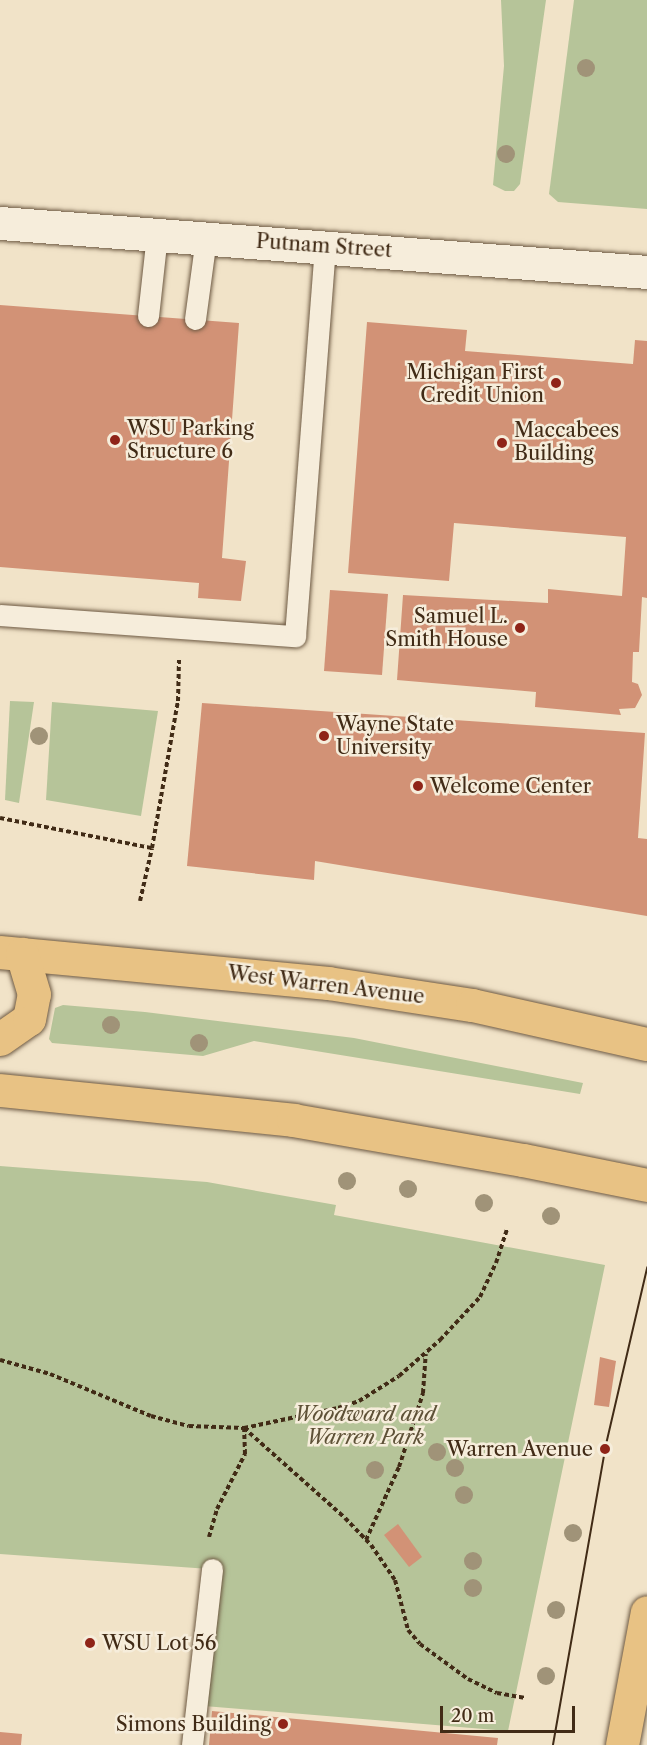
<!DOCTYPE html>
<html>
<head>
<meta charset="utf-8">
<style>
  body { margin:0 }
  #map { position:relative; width:647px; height:1745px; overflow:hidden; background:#f1e3c8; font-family:"Libre Caslon Text",serif }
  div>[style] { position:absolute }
  .green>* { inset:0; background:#b6c499 }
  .building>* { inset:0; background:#d29276 }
  .path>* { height:4px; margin-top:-2px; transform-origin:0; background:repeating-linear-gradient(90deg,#412b16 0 4.5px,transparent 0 7.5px) }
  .roads { filter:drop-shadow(0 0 2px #6d5942) drop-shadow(0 0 2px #6d5942) }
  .lane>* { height:21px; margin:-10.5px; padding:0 10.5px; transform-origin:10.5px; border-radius:10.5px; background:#f6eddb }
  .street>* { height:33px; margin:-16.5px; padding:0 16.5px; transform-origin:16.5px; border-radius:16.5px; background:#f6eddb }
  .primary>* { height:33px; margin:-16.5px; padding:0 16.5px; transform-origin:16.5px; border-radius:16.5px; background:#e8c284 }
  .tram>* { height:1.5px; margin:-0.75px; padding:0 0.75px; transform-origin:0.75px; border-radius:0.75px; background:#412b16 }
  .trees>* { width:18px; height:18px; margin:-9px; border-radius:50%; background:#a09378 }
  .dots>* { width:16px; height:16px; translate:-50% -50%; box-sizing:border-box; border:3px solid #f6eddb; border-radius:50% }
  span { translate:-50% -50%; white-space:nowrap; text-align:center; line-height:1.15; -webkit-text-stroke:5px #f6eddb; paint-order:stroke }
  .street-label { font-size:20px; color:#412b16 }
  .poi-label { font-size:20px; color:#412b16 }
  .right { translate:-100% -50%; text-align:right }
  .left { translate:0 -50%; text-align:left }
  .park-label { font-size:20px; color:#5e5137; font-style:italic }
  .scale { position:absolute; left:440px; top:1706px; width:135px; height:27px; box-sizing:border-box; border:3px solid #412b16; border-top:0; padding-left:8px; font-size:18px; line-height:21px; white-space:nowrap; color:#412b16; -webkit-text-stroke:4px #f6eddb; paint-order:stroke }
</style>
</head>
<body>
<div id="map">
  <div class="green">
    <div style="clip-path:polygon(501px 0,546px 0,520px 184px,514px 191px,505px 191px,493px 185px,504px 66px)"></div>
    <div style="clip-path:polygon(574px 0,647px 0,647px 209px,558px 202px,549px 194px)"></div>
    <div style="clip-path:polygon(10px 701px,34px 702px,19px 803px,5px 800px)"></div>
    <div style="clip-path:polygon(52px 702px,158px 711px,141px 816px,46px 800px)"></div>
    <div style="clip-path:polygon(63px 1005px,145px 1012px,354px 1038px,583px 1083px,580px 1094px,254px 1041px,203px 1056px,52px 1043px,49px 1039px,55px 1008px)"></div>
    <div style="clip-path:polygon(0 1166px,207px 1182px,336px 1205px,334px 1215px,605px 1265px,508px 1731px,204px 1706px,223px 1570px,0 1554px)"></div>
  </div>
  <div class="building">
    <div style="clip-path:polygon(0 305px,239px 323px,222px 558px,246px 561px,241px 601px,198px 598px,199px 583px,0 567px)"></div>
    <div style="clip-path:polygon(367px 322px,467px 330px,465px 351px,633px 364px,635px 340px,647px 341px,647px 598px,642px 597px,639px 652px,633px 652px,632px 682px,638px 684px,642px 695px,635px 708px,619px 709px,621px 715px,535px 707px,536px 692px,397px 680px,403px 595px,548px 603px,548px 589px,622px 596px,626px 537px,454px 523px,449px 581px,348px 573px)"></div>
    <div style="clip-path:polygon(330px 590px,388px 594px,382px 675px,324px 671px)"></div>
    <div style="clip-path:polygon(202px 703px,645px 733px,638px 838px,647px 839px,647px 916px,315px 861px,314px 880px,187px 866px)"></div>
    <div style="clip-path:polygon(600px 1357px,616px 1361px,609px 1407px,594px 1405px)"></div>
    <div style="clip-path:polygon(398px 1524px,422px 1557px,409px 1567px,384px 1535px)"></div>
    <div style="clip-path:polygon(212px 1711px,498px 1738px,497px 1745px,209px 1745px)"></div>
    <div style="clip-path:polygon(0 1732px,22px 1734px,21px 1745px,0 1745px)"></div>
  </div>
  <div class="path">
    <div style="left:0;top:818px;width:155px;rotate:11.2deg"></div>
    <div style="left:140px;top:901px;width:54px;rotate:-77.2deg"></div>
    <div style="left:152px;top:848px;width:149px;rotate:-80deg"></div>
    <div style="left:178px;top:701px;width:41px;rotate:-88.6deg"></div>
    <div style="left:0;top:1360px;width:52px;rotate:15.6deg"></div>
    <div style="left:50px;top:1374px;width:109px;rotate:22.6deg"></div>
    <div style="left:151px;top:1416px;width:39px;rotate:15deg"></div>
    <div style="left:189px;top:1426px;width:55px;rotate:2.1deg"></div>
    <div style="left:244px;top:1428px;width:96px;rotate:-12deg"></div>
    <div style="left:338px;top:1408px;width:22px;rotate:-18deg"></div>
    <div style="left:359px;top:1401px;width:47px;rotate:-32deg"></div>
    <div style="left:399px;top:1376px;width:55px;rotate:-41.3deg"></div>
    <div style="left:440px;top:1340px;width:59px;rotate:-47.1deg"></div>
    <div style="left:480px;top:1297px;width:38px;rotate:-65deg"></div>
    <div style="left:496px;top:1263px;width:36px;rotate:-72deg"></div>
    <div style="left:244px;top:1428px;width:135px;rotate:41.7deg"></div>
    <div style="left:345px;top:1518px;width:37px;rotate:46deg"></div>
    <div style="left:371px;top:1545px;width:42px;rotate:55.6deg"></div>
    <div style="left:395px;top:1580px;width:52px;rotate:75.4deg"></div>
    <div style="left:408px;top:1630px;width:18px;rotate:49deg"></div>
    <div style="left:420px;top:1644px;width:59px;rotate:36.1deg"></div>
    <div style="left:468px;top:1679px;width:32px;rotate:26deg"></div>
    <div style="left:497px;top:1693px;width:29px;rotate:10deg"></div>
    <div style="left:209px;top:1537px;width:29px;rotate:-74deg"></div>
    <div style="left:217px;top:1509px;width:62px;rotate:-63deg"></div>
    <div style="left:245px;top:1454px;width:25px;rotate:-92deg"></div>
    <div style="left:366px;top:1540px;width:80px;rotate:-65.7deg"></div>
    <div style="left:399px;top:1467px;width:78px;rotate:-72deg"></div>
    <div style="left:423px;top:1393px;width:39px;rotate:-86deg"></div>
  </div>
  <div class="roads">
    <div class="lane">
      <div style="left:148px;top:316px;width:82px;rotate:-83.7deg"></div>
      <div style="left:195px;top:319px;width:82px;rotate:-82.3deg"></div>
      <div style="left:0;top:615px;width:296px;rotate:4.1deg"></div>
      <div style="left:295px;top:636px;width:391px;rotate:-85.6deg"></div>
      <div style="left:192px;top:1745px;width:177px;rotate:-83.5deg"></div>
    </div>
    <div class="street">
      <div style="left:0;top:223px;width:649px;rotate:4.33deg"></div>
    </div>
    <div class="primary">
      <div style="left:0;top:952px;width:329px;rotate:5.4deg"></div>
      <div style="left:328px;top:983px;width:146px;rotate:8.7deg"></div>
      <div style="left:472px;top:1005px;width:179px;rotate:12.6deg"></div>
      <div style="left:0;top:1039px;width:35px;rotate:-35deg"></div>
      <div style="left:29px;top:1019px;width:25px;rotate:-79deg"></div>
      <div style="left:34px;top:994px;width:42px;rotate:-106.7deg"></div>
      <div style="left:0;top:1090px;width:295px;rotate:5.8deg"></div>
      <div style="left:293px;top:1120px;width:233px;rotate:9.9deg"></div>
      <div style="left:523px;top:1160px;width:126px;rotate:11.4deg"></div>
      <div style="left:622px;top:1745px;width:135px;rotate:-79.4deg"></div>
    </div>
  </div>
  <div class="tram">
    <div style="left:553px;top:1745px;width:301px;rotate:-80deg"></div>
    <div style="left:605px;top:1449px;width:186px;rotate:-76.9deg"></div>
  </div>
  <div class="trees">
    <div style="left:586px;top:68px"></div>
    <div style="left:506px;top:154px"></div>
    <div style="left:39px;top:736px"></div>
    <div style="left:111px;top:1025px"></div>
    <div style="left:199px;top:1043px"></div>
    <div style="left:347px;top:1181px"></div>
    <div style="left:408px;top:1189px"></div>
    <div style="left:484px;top:1203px"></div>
    <div style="left:551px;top:1216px"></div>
    <div style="left:437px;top:1452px"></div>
    <div style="left:455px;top:1468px"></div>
    <div style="left:375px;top:1470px"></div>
    <div style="left:464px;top:1495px"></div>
    <div style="left:573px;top:1533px"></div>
    <div style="left:473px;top:1561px"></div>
    <div style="left:473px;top:1588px"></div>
    <div style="left:556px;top:1610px"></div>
    <div style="left:546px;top:1676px"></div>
  </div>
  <div class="dots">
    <div style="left:556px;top:383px;background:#8f2418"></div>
    <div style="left:115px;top:440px;background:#8f2418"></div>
    <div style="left:502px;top:443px;background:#8f2418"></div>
    <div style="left:520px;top:628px;background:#8f2418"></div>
    <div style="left:324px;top:736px;background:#8f2418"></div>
    <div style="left:418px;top:786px;background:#8f2418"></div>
    <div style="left:605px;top:1449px;background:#8f2418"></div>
    <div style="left:90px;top:1643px;background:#8f2418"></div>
    <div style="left:283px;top:1724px;background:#8f2418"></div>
  </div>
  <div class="street-label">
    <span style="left:324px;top:246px;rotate:4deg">Putnam Street</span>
    <span style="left:326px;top:985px;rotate:7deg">West Warren Avenue</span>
  </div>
  <div class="poi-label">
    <span class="right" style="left:544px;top:384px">Michigan First<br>Credit Union</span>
    <span class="left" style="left:127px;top:440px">WSU Parking<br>Structure 6</span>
    <span class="left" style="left:514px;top:442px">Maccabees<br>Building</span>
    <span class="right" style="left:508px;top:628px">Samuel L.<br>Smith House</span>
    <span class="left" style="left:336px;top:736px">Wayne State<br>University</span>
    <span class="left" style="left:430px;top:786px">Welcome Center</span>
    <span class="right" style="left:593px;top:1449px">Warren Avenue</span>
    <span class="left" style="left:102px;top:1643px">WSU Lot 56</span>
    <span class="right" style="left:271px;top:1724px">Simons Building</span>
  </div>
  <div class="park-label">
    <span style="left:365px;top:1426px">Woodward and<br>Warren Park</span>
  </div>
  <div class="scale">20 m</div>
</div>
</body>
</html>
